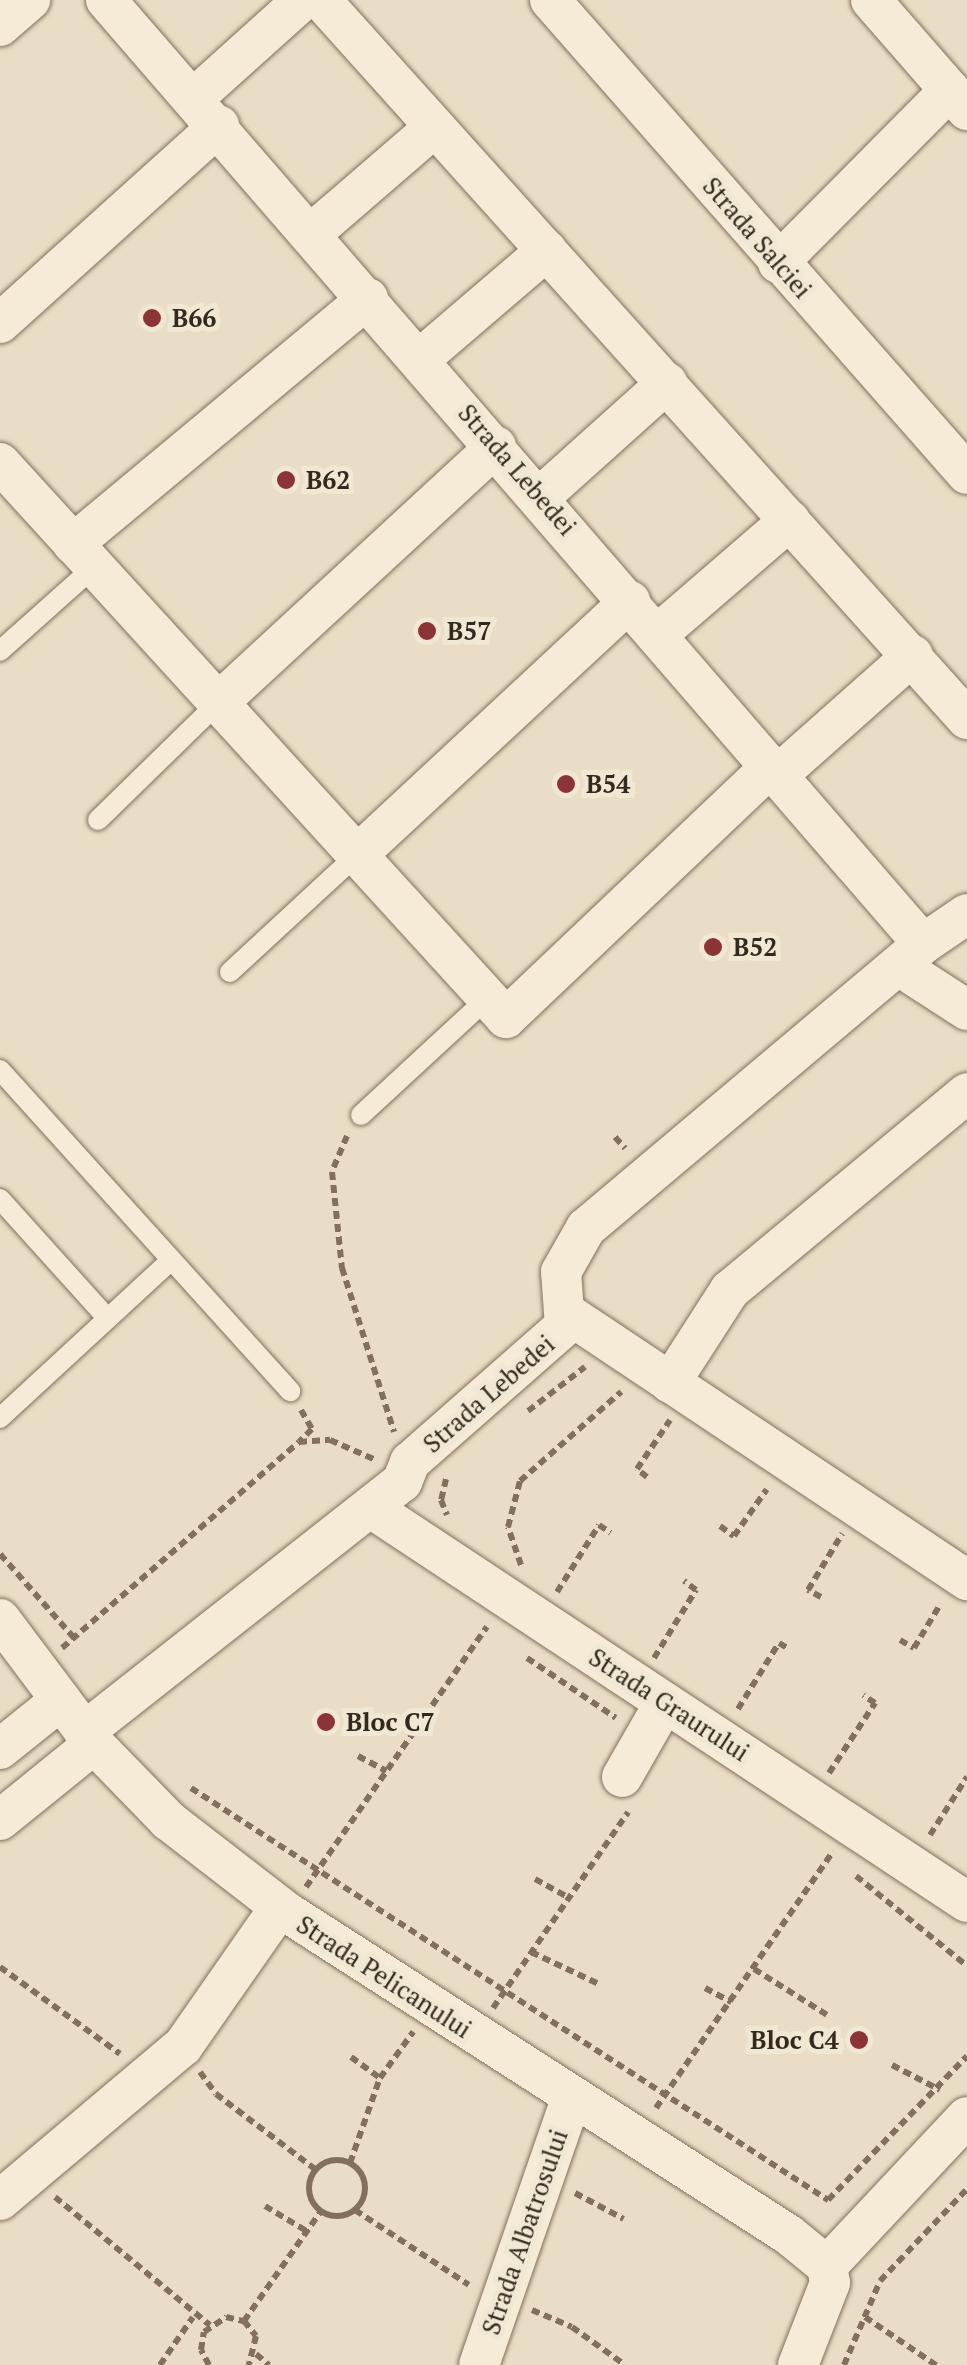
<!DOCTYPE html>
<html>
<head>
<meta charset="utf-8">
<style>
  body { margin:0 }
  #map { position:relative; width:967px; height:2365px; overflow:hidden; background:#e9dec5; font-family:"PT Serif",serif }
  div>[style] { position:absolute }
  .path>* { height:6px; margin-top:-3px; transform-origin:0; background:repeating-linear-gradient(90deg,#82705d 0 8px,transparent 0 13px) }
  .path>.ring { margin:-3px; padding:0; box-sizing:content-box; background:none; border:6px solid #82705d; border-radius:50% }
  .roads { filter:drop-shadow(0 0 2px #82705d) drop-shadow(0 0 2px #82705d) }
  .lane>* { height:20px; margin:-10px; padding:0 10px; transform-origin:10px; border-radius:10px; background:#f5ebd7 }
  .street>* { height:40px; margin:-20px; padding:0 20px; transform-origin:20px; border-radius:20px; background:#f5ebd7 }
  .dots>* { width:28px; height:28px; translate:-50% -50%; box-sizing:border-box; border:5px solid #f1e8d3; border-radius:50% }
  span { translate:-50% -50%; white-space:nowrap; text-align:center; line-height:1.15; -webkit-text-stroke:10px #f1e8d3; paint-order:stroke }
  .street-label { font-size:25px; color:#34291f }
  .poi-label { font-size:25px; color:#34291f; font-weight:700 }
  .left { translate:0 -50%; text-align:left }
  .right { translate:-100% -50%; text-align:right }
</style>
</head>
<body>
<div id="map">
  <div class="path">
    <div style="left:347px;top:1136px;width:39px;rotate:113deg"></div>
    <div style="left:332px;top:1172px;width:97px;rotate:84.1deg"></div>
    <div style="left:342px;top:1268px;width:172px;rotate:72.4deg"></div>
    <div style="left:615px;top:1137px;width:15px;rotate:48deg"></div>
    <div style="left:301px;top:1410px;width:22px;rotate:60deg"></div>
    <div style="left:312px;top:1429px;width:18px;rotate:135deg"></div>
    <div style="left:299px;top:1442px;width:31px;rotate:-4deg"></div>
    <div style="left:330px;top:1440px;width:50px;rotate:23.5deg"></div>
    <div style="left:528px;top:1411px;width:72px;rotate:-37.7deg"></div>
    <div style="left:647px;top:1477px;width:13px;rotate:-141deg"></div>
    <div style="left:637px;top:1469px;width:59px;rotate:-56deg"></div>
    <div style="left:446px;top:1479px;width:22px;rotate:103deg"></div>
    <div style="left:441px;top:1500px;width:16px;rotate:68deg"></div>
    <div style="left:720px;top:1526px;width:17px;rotate:36deg"></div>
    <div style="left:734px;top:1536px;width:57px;rotate:-54.9deg"></div>
    <div style="left:0;top:1554px;width:112px;rotate:48.6deg"></div>
    <div style="left:521px;top:1565px;width:40px;rotate:-108.9deg"></div>
    <div style="left:508px;top:1527px;width:48px;rotate:-75.4deg"></div>
    <div style="left:520px;top:1481px;width:135px;rotate:-41.4deg"></div>
    <div style="left:557px;top:1592px;width:79px;rotate:-57.9deg"></div>
    <div style="left:599px;top:1525px;width:14px;rotate:34deg"></div>
    <div style="left:821px;top:1597px;width:15px;rotate:-152deg"></div>
    <div style="left:808px;top:1590px;width:66px;rotate:-58.7deg"></div>
    <div style="left:900px;top:1640px;width:16px;rotate:30deg"></div>
    <div style="left:914px;top:1648px;width:52px;rotate:-59deg"></div>
    <div style="left:62px;top:1648px;width:314px;rotate:-41deg"></div>
    <div style="left:527px;top:1658px;width:107px;rotate:34deg"></div>
    <div style="left:654px;top:1658px;width:80px;rotate:-58.3deg"></div>
    <div style="left:696px;top:1590px;width:15px;rotate:-143deg"></div>
    <div style="left:738px;top:1709px;width:78px;rotate:-58.2deg"></div>
    <div style="left:779px;top:1643px;width:12px;rotate:31deg"></div>
    <div style="left:358px;top:1756px;width:32px;rotate:28deg"></div>
    <div style="left:829px;top:1773px;width:84px;rotate:-56.7deg"></div>
    <div style="left:875px;top:1703px;width:14px;rotate:-146deg"></div>
    <div style="left:191px;top:1788px;width:759px;rotate:32.89deg"></div>
    <div style="left:828px;top:2200px;width:200px;rotate:-46deg"></div>
    <div style="left:930px;top:1835px;width:69px;rotate:-57.5deg"></div>
    <div style="left:856px;top:1876px;width:143px;rotate:39deg"></div>
    <div style="left:535px;top:1879px;width:38px;rotate:29deg"></div>
    <div style="left:306px;top:1887px;width:317px;rotate:-55.2deg"></div>
    <div style="left:531px;top:1952px;width:75px;rotate:25.2deg"></div>
    <div style="left:0;top:1967px;width:148px;rotate:35.9deg"></div>
    <div style="left:754px;top:1969px;width:86px;rotate:32.2deg"></div>
    <div style="left:705px;top:1988px;width:30px;rotate:28deg"></div>
    <div style="left:493px;top:2008px;width:238px;rotate:-55.4deg"></div>
    <div style="left:351px;top:2057px;width:36px;rotate:36deg"></div>
    <div style="left:892px;top:2065px;width:54px;rotate:27.5deg"></div>
    <div style="left:200px;top:2072px;width:27px;rotate:54deg"></div>
    <div style="left:216px;top:2094px;width:126px;rotate:37.2deg"></div>
    <div style="left:656px;top:2108px;width:312px;rotate:-55.4deg"></div>
    <div class="ring" style="left:309px;top:2160px;width:50px;height:50px"></div>
    <div style="left:350px;top:2163px;width:90px;rotate:-70.6deg"></div>
    <div style="left:380px;top:2078px;width:57px;rotate:-54.3deg"></div>
    <div style="left:575px;top:2193px;width:55px;rotate:28deg"></div>
    <div style="left:55px;top:2197px;width:201px;rotate:39.6deg"></div>
    <div style="left:265px;top:2206px;width:47px;rotate:31deg"></div>
    <div style="left:355px;top:2210px;width:136px;rotate:33.3deg"></div>
    <div style="left:532px;top:2310px;width:43px;rotate:23deg"></div>
    <div style="left:572px;top:2327px;width:65px;rotate:35.6deg"></div>
    <div style="left:865px;top:2317px;width:86px;rotate:34.1deg"></div>
    <div style="left:244px;top:2321px;width:134px;rotate:-55deg"></div>
    <div style="left:256px;top:2354px;width:17px;rotate:40deg"></div>
    <div style="left:160px;top:2365px;width:58px;rotate:-55.5deg"></div>
    <div style="left:209px;top:2365px;width:17px;rotate:-118deg"></div>
    <div style="left:201px;top:2350px;width:18px;rotate:-81deg"></div>
    <div style="left:204px;top:2332px;width:27px;rotate:-34deg"></div>
    <div style="left:226px;top:2317px;width:18px;rotate:13deg"></div>
    <div style="left:244px;top:2321px;width:19px;rotate:51deg"></div>
    <div style="left:256px;top:2336px;width:30px;rotate:104deg"></div>
    <div style="left:844px;top:2365px;width:91px;rotate:-66.8deg"></div>
    <div style="left:880px;top:2281px;width:127px;rotate:-46.6deg"></div>
  </div>
  <div class="roads">
    <div class="lane">
      <div style="left:0;top:651px;width:126px;rotate:-41.8deg"></div>
      <div style="left:98px;top:820px;width:169px;rotate:-44.3deg"></div>
      <div style="left:230px;top:972px;width:173px;rotate:-42.7deg"></div>
      <div style="left:0;top:1070px;width:433px;rotate:47.9deg"></div>
      <div style="left:361px;top:1115px;width:173px;rotate:-42.7deg"></div>
      <div style="left:0;top:1199px;width:160px;rotate:48deg"></div>
      <div style="left:0;top:1418px;width:231px;rotate:-42.7deg"></div>
    </div>
    <div class="street">
      <div style="left:106px;top:0;width:1248px;rotate:49.12deg"></div>
      <div style="left:321px;top:0;width:967px;rotate:48.06deg"></div>
      <div style="left:550px;top:0;width:631px;rotate:48.66deg"></div>
      <div style="left:871px;top:0;width:146px;rotate:48.9deg"></div>
      <div style="left:0;top:26px;width:40px;rotate:-41deg"></div>
      <div style="left:194px;top:98px;width:147px;rotate:-42deg"></div>
      <div style="left:312px;top:233px;width:162px;rotate:-40.8deg"></div>
      <div style="left:778px;top:263px;width:244px;rotate:-45.2deg"></div>
      <div style="left:0;top:323px;width:295px;rotate:-42deg"></div>
      <div style="left:420px;top:359px;width:167px;rotate:-40.6deg"></div>
      <div style="left:0;top:463px;width:751px;rotate:47.64deg"></div>
      <div style="left:506px;top:1018px;width:366px;rotate:-43.5deg"></div>
      <div style="left:540px;top:497px;width:171px;rotate:-41.9deg"></div>
      <div style="left:73px;top:544px;width:384px;rotate:-39.8deg"></div>
      <div style="left:658px;top:634px;width:174px;rotate:-40.8deg"></div>
      <div style="left:219px;top:702px;width:377px;rotate:-42.7deg"></div>
      <div style="left:779px;top:774px;width:179px;rotate:-41.6deg"></div>
      <div style="left:357px;top:855px;width:373px;rotate:-42.9deg"></div>
      <div style="left:899px;top:966px;width:81px;rotate:32.9deg"></div>
      <div style="left:568px;top:1314px;width:480px;rotate:33.7deg"></div>
      <div style="left:670px;top:1383px;width:111px;rotate:-57.2deg"></div>
      <div style="left:730px;top:1290px;width:308px;rotate:-39.7deg"></div>
      <div style="left:371px;top:1508px;width:714px;rotate:33.47deg"></div>
      <div style="left:0;top:1619px;width:156px;rotate:53.1deg"></div>
      <div style="left:94px;top:1744px;width:107px;rotate:45.8deg"></div>
      <div style="left:169px;top:1821px;width:150px;rotate:37.7deg"></div>
      <div style="left:288px;top:1913px;width:596px;rotate:32.73deg"></div>
      <div style="left:789px;top:2235px;width:49px;rotate:39.2deg"></div>
      <div style="left:84px;top:1732px;width:405px;rotate:-38.2deg"></div>
      <div style="left:402px;top:1482px;width:22px;rotate:-68deg"></div>
      <div style="left:410px;top:1462px;width:206px;rotate:-41.3deg"></div>
      <div style="left:565px;top:1326px;width:54px;rotate:-94.2deg"></div>
      <div style="left:561px;top:1272px;width:51px;rotate:-60.4deg"></div>
      <div style="left:586px;top:1228px;width:441px;rotate:-40.1deg"></div>
      <div style="left:923px;top:944px;width:53px;rotate:-34.3deg"></div>
      <div style="left:0;top:1749px;width:78px;rotate:-38.8deg"></div>
      <div style="left:622px;top:1777px;width:86px;rotate:-60.2deg"></div>
      <div style="left:0;top:1820px;width:121px;rotate:-39deg"></div>
      <div style="left:0;top:2200px;width:239px;rotate:-40.1deg"></div>
      <div style="left:183px;top:2046px;width:169px;rotate:-55.1deg"></div>
      <div style="left:827px;top:2266px;width:204px;rotate:-46.8deg"></div>
      <div style="left:479px;top:2365px;width:281px;rotate:-70.9deg"></div>
      <div style="left:798px;top:2365px;width:88px;rotate:-68.7deg"></div>
      <div style="left:830px;top:2283px;width:17px;rotate:-100deg"></div>
    </div>
  </div>
  <div class="dots">
    <div style="left:152px;top:318px;background:#8b3335"></div>
    <div style="left:286px;top:480px;background:#8b3335"></div>
    <div style="left:427px;top:631px;background:#8b3335"></div>
    <div style="left:566px;top:784px;background:#8b3335"></div>
    <div style="left:713px;top:947px;background:#8b3335"></div>
    <div style="left:326px;top:1722px;background:#8b3335"></div>
    <div style="left:859px;top:2040px;background:#8b3335"></div>
  </div>
  <div class="street-label">
    <span style="left:757px;top:238px;rotate:49deg">Strada Salciei</span>
    <span style="left:517px;top:470px;rotate:49deg">Strada Lebedei</span>
    <span style="left:489px;top:1394px;rotate:-41deg">Strada Lebedei</span>
    <span style="left:669px;top:1705px;rotate:33deg">Strada Graurului</span>
    <span style="left:384px;top:1977px;rotate:33deg">Strada Pelicanului</span>
    <span style="left:525px;top:2232px;rotate:-71deg">Strada Albatrosului</span>
  </div>
  <div class="poi-label">
    <span class="left" style="left:172px;top:318px">B66</span>
    <span class="left" style="left:306px;top:480px">B62</span>
    <span class="left" style="left:447px;top:631px">B57</span>
    <span class="left" style="left:586px;top:784px">B54</span>
    <span class="left" style="left:733px;top:947px">B52</span>
    <span class="left" style="left:346px;top:1722px">Bloc C7</span>
    <span class="right" style="left:839px;top:2040px">Bloc C4</span>
  </div>
</div>
</body>
</html>
